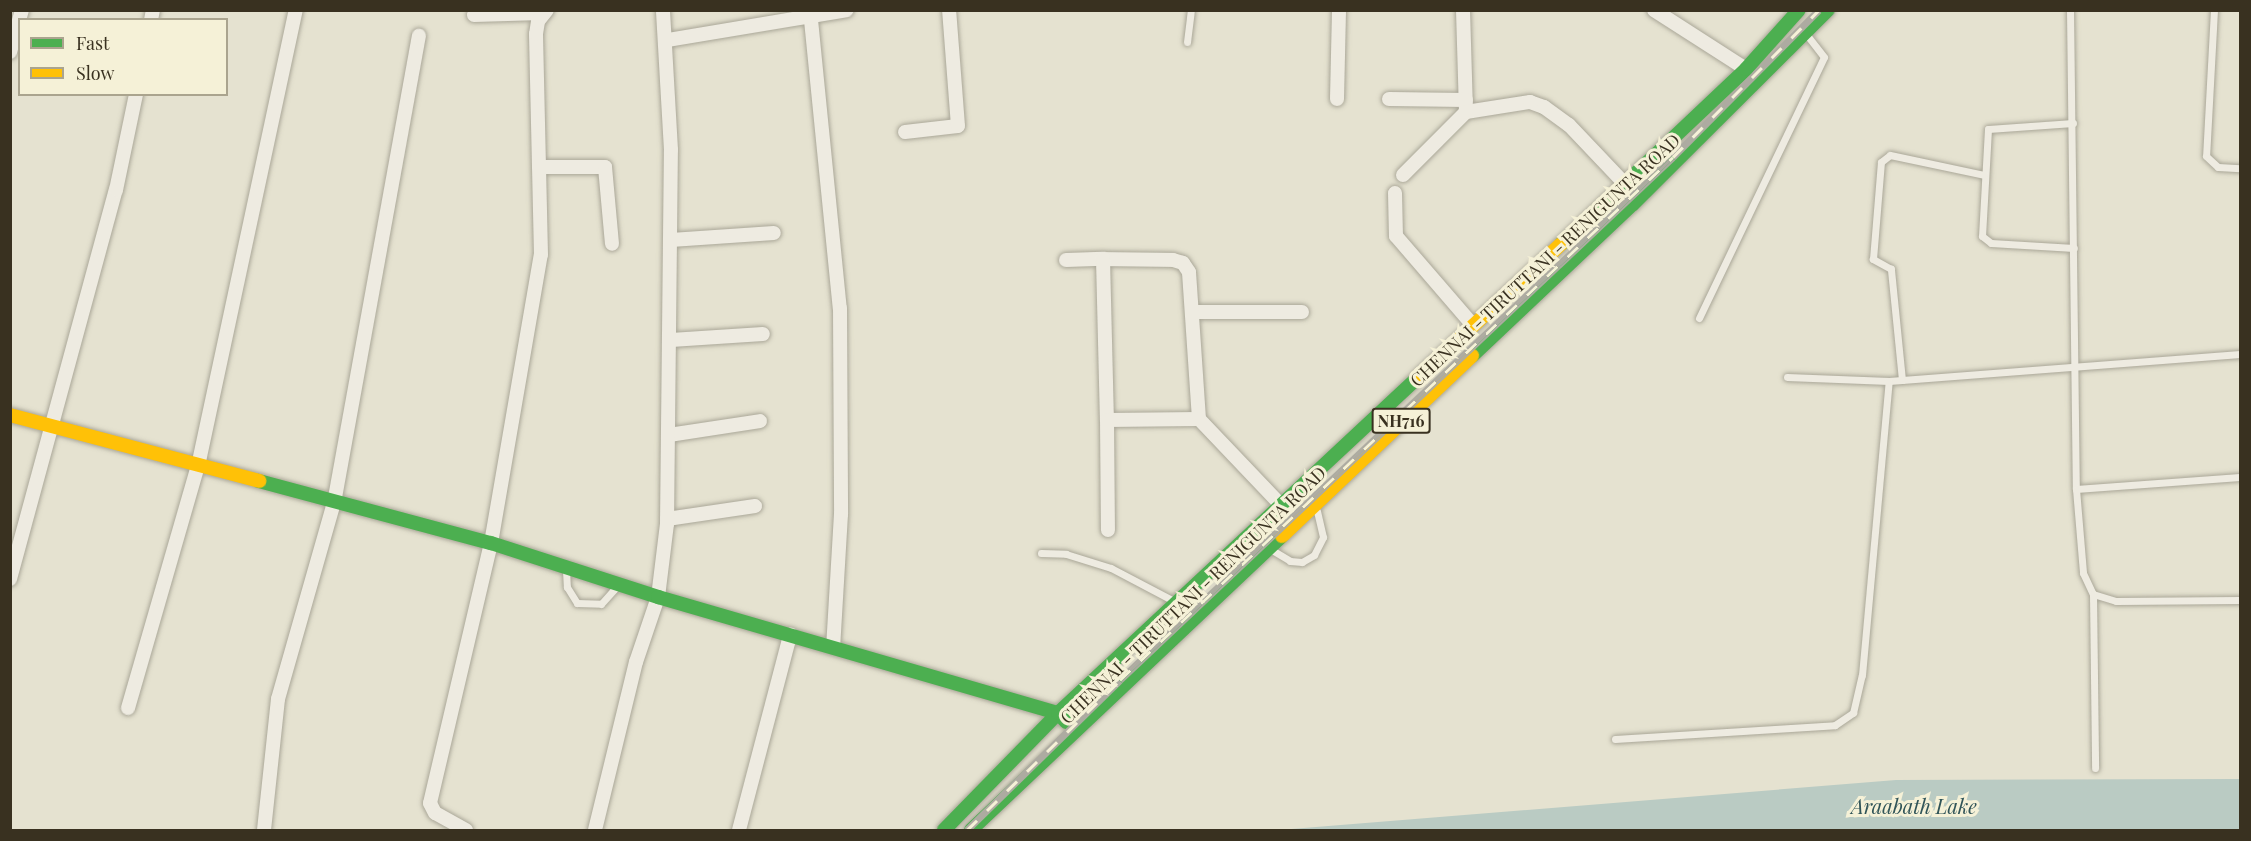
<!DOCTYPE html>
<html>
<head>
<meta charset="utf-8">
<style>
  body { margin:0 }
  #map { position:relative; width:2251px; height:841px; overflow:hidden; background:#e5e2d0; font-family:"Playfair Display",serif }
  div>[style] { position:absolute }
  .water>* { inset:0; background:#bacbc3 }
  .roads { filter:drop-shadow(0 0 2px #aaa798) drop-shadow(0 0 2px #aaa798) }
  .lane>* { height:7px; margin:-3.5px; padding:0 3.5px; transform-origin:3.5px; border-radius:3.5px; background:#eeebe1 }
  .street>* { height:14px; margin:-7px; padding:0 7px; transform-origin:7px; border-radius:7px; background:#eeebe1 }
  .fast>* { height:14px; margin:-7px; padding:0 7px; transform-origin:7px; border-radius:7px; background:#4caf50 }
  .slow>* { height:14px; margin:-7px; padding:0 7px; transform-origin:7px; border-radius:7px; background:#ffc107 }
  .rail>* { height:7px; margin-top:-3.5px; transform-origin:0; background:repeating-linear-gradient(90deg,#f5f1d7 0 14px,#adaba1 0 28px); box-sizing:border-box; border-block:2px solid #adaba1 }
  span { translate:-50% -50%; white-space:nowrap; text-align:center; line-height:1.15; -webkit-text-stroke:6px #f5f1d7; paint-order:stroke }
  .shield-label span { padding:2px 4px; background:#f5f1d7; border:2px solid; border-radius:4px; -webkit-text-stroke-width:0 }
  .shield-label { font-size:16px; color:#393120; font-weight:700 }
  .street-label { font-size:18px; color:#393120 }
  .water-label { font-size:20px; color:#305458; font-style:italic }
  .frame { position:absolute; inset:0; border:12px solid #393120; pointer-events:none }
  .legend { position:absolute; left:18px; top:18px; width:210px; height:78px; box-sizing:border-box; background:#f5f1d7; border:2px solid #aaa48e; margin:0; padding:8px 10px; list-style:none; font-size:18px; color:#393120 }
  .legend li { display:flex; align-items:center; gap:12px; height:30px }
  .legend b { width:30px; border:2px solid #aaa48e }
</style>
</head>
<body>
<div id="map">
  <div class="water">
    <div style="clip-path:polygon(2240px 779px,2240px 830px,1279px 830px,1896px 780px)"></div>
  </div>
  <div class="roads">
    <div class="lane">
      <div style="left:2070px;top:10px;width:479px;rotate:89.3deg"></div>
      <div style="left:2076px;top:489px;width:84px;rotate:85.2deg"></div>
      <div style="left:2083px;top:573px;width:23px;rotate:65deg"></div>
      <div style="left:2093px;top:594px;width:24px;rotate:17deg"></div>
      <div style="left:2116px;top:601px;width:124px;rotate:-0.5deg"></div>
      <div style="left:2214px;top:10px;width:146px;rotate:93.1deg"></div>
      <div style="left:2206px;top:156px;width:16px;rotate:43deg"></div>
      <div style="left:2218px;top:167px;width:22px;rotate:3deg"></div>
      <div style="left:1187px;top:42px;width:32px;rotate:-83deg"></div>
      <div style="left:2073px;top:123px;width:85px;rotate:176deg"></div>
      <div style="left:1988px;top:129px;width:107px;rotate:93.2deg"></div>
      <div style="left:1982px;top:236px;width:11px;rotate:38deg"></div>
      <div style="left:1991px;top:243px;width:83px;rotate:3.4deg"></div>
      <div style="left:1699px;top:318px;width:289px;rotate:-64.4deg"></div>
      <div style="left:1824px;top:57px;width:28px;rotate:-128deg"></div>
      <div style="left:1787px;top:377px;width:102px;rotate:2.2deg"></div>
      <div style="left:1889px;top:381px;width:352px;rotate:-4.4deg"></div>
      <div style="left:1902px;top:380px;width:112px;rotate:-95.7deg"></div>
      <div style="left:1891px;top:269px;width:21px;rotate:-151deg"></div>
      <div style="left:1873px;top:259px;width:97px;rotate:-85.3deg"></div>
      <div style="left:1881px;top:162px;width:11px;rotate:-38deg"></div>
      <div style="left:1890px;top:155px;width:96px;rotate:12deg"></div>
      <div style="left:2076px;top:489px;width:164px;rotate:-4.2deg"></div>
      <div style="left:1272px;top:550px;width:21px;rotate:31deg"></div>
      <div style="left:1290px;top:561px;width:12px;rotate:5deg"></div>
      <div style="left:1302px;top:562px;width:14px;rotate:-30deg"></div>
      <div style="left:1314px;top:555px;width:20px;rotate:-63deg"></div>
      <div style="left:1323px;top:537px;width:27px;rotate:-103deg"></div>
      <div style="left:1041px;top:553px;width:25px;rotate:2deg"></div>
      <div style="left:1066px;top:554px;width:47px;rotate:17.3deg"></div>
      <div style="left:1111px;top:568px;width:69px;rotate:27.7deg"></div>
      <div style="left:566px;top:570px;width:17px;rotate:87deg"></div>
      <div style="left:567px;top:587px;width:19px;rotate:58deg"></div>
      <div style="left:577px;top:603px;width:24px;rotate:2deg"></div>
      <div style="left:601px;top:604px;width:24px;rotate:-48deg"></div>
      <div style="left:2093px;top:594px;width:174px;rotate:89.3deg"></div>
      <div style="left:1615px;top:739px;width:220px;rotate:-3.6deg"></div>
      <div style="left:1835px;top:725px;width:22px;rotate:-34deg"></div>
      <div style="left:1853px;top:713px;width:39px;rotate:-77deg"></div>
      <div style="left:1862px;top:675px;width:295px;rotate:-84.8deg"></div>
    </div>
    <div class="street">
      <div style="left:810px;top:10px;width:300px;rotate:84.3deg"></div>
      <div style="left:840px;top:308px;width:206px;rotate:89.7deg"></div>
      <div style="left:841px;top:514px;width:133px;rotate:93.4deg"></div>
      <div style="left:1463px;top:10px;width:102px;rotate:88.3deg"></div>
      <div style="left:1654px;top:10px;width:109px;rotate:32.7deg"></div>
      <div style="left:474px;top:15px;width:68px;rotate:-1.7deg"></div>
      <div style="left:151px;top:20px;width:10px;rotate:-79deg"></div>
      <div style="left:668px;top:40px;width:181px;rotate:-9.5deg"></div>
      <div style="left:10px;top:52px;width:44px;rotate:-74.1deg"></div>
      <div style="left:1337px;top:99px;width:89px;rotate:-88.7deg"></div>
      <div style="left:1389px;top:99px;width:77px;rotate:0.7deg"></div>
      <div style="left:905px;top:132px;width:53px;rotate:-6.5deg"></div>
      <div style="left:958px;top:126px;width:116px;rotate:-94.4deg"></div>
      <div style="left:539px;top:167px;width:66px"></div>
      <div style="left:605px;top:167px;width:77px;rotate:84.8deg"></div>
      <div style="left:1403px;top:175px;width:89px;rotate:-45deg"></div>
      <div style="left:1466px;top:112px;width:65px;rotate:-8.9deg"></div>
      <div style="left:1530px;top:102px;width:15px;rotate:20deg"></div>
      <div style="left:1544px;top:107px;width:31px;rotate:36deg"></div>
      <div style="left:1569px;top:125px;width:81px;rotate:46.5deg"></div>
      <div style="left:1395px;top:193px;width:43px;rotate:88.7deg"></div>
      <div style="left:1396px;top:236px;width:116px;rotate:49.2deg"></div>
      <div style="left:671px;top:240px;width:103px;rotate:-3.9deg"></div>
      <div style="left:1066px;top:260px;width:37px;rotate:-2deg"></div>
      <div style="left:1194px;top:312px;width:108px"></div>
      <div style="left:671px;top:340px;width:92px;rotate:-3.7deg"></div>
      <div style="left:1199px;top:419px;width:147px;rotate:-93.9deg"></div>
      <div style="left:1189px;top:272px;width:11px;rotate:-124deg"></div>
      <div style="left:1183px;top:263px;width:10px;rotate:-163deg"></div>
      <div style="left:1173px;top:260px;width:70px;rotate:-179.2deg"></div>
      <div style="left:1103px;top:259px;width:161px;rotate:88.6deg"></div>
      <div style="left:1107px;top:420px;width:92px;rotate:-0.6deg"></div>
      <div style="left:1199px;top:419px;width:117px;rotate:46.4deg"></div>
      <div style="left:1107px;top:420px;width:110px;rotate:89.5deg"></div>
      <div style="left:669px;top:435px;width:92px;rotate:-8.7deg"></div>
      <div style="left:667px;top:519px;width:89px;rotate:-8.4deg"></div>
      <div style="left:10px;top:579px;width:403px;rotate:-74.8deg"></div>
      <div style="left:116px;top:190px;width:98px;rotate:-78.2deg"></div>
      <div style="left:128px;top:708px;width:252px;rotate:-73.9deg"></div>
      <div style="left:198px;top:466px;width:466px;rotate:-77.9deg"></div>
      <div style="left:264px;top:830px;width:132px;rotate:-83.9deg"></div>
      <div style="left:278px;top:699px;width:204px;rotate:-74.1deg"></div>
      <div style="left:334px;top:503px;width:475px;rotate:-79.7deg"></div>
      <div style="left:466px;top:830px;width:35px;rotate:-151deg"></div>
      <div style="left:435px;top:813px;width:11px;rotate:-117deg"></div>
      <div style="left:430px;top:803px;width:267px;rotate:-76.8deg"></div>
      <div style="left:491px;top:543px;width:292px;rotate:-80.2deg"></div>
      <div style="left:541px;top:255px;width:221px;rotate:-91.3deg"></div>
      <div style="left:536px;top:34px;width:13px;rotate:-81deg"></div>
      <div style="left:538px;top:21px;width:14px;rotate:-51deg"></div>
      <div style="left:595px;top:830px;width:173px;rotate:-76.3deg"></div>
      <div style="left:636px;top:662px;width:69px;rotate:-71.3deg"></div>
      <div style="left:658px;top:597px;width:74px;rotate:-83deg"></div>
      <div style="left:667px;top:524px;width:374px;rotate:-89.4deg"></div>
      <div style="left:671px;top:150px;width:140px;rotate:-93.3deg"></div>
      <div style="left:739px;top:830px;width:202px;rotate:-75.3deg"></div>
    </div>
    <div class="fast">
      <div style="left:1561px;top:244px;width:255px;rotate:-43.4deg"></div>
      <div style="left:1746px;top:69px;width:79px;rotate:-48.1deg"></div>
      <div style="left:1472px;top:356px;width:221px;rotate:-43.4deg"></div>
      <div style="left:1633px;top:204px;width:275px;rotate:-44.9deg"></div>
      <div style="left:259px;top:481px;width:240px;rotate:15deg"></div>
      <div style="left:491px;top:543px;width:176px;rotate:17.9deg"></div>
      <div style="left:658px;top:597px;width:416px;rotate:16.2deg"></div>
      <div style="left:1058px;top:713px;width:12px;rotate:48deg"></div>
      <div style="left:944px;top:830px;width:163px;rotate:-45.7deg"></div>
      <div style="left:1058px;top:713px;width:494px;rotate:-43deg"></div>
      <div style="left:971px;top:830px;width:428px;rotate:-43.4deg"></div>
    </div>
    <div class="slow">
      <div style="left:1419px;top:376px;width:194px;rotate:-42.9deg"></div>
      <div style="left:10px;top:415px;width:258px;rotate:14.8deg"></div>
      <div style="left:1282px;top:536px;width:262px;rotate:-43.5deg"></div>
    </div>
  </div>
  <div class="rail">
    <div style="left:967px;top:830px;width:214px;rotate:-44.4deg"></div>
    <div style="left:1120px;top:680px;width:761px;rotate:-43.4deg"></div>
    <div style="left:1673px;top:157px;width:207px;rotate:-45.2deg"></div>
  </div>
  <div class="shield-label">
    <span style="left:1401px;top:421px">NH716</span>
  </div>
  <div class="street-label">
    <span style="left:1545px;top:260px;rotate:-43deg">CHENNAI - TIRUTTANI - RENIGUNTA ROAD</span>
    <span style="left:1193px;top:595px;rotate:-44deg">CHENNAI - TIRUTTANI - RENIGUNTA ROAD</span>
  </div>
  <div class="water-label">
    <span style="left:1914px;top:805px">Araabath Lake</span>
  </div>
  <div class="frame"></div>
  <ul class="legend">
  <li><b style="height:8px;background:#4caf50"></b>Fast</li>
  <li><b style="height:8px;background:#ffc107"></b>Slow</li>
  </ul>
</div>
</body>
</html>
